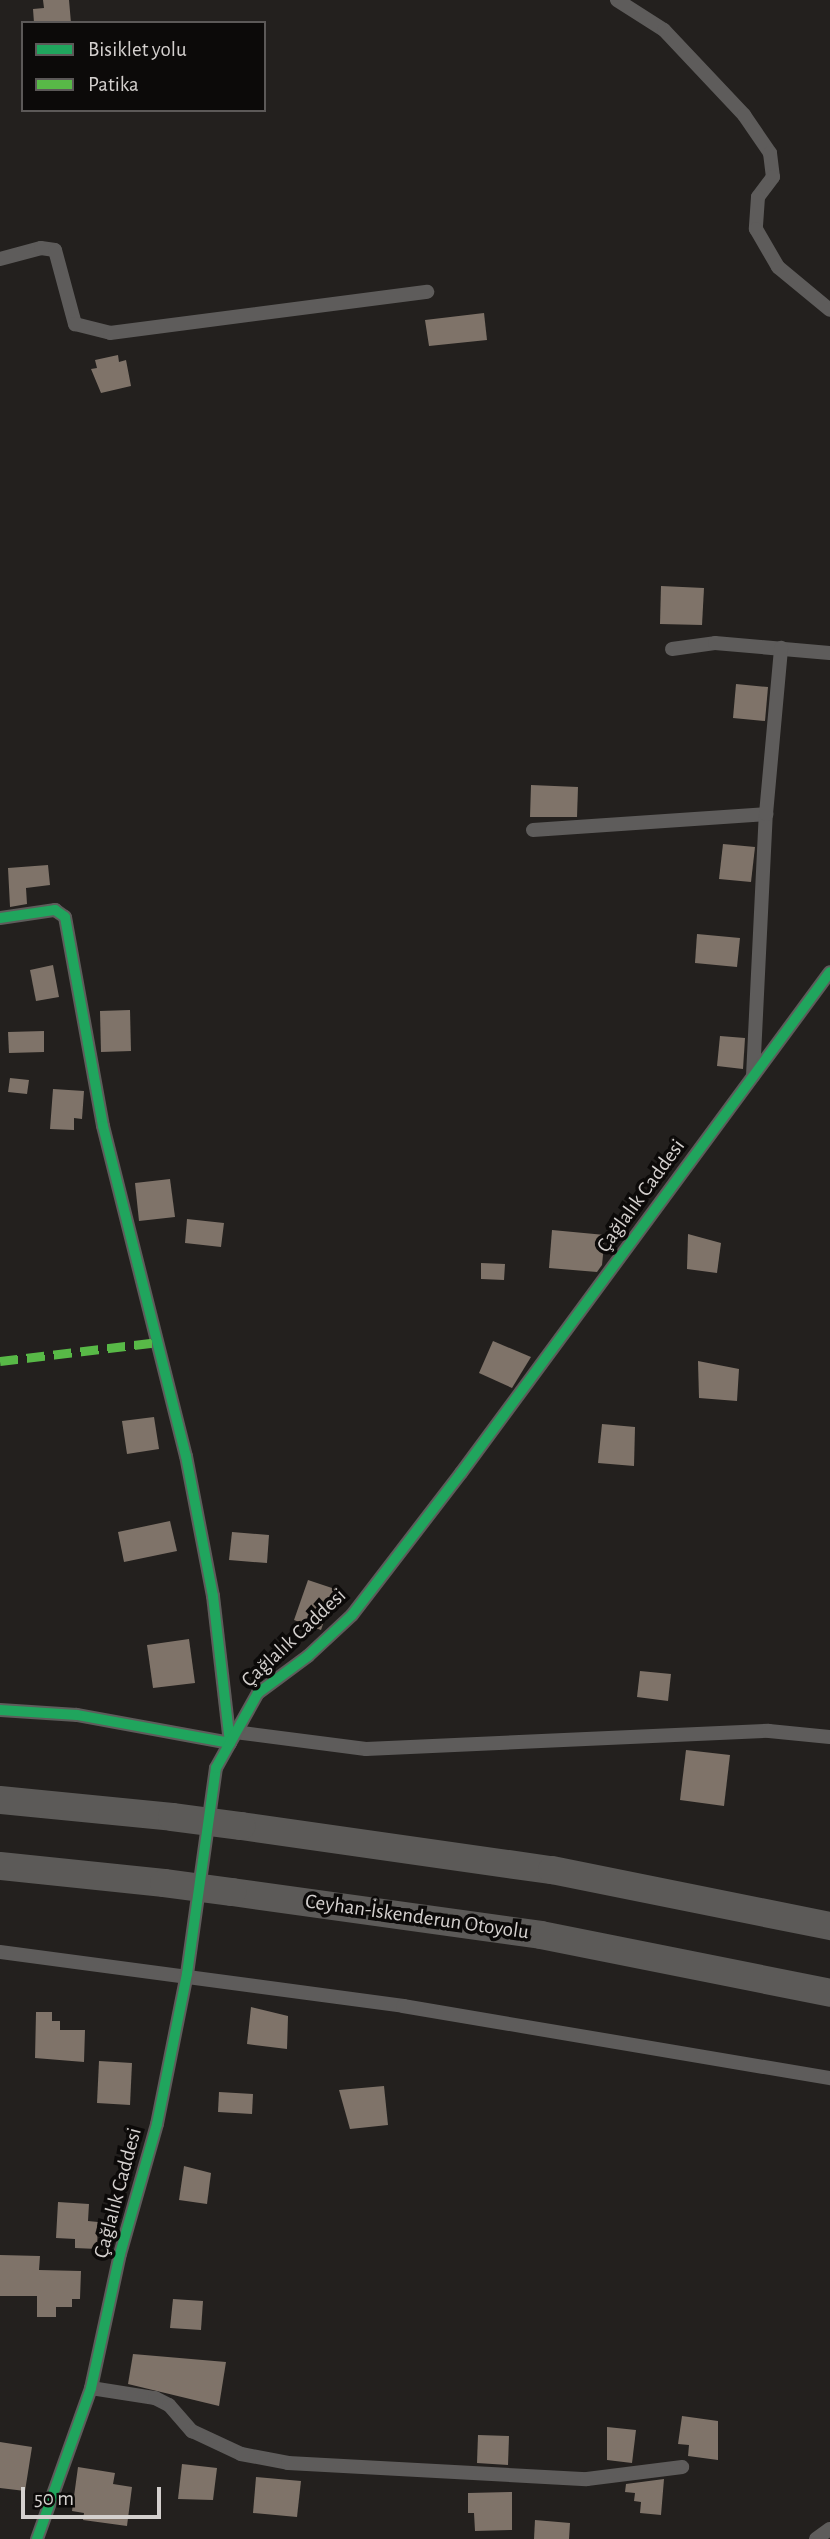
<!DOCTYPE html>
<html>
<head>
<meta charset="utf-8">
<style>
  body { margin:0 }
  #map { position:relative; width:830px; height:2539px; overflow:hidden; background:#23201e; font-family:"Alegreya Sans",sans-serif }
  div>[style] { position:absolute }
  .building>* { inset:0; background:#7f7369 }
  .street>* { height:14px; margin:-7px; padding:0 7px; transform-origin:7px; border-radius:7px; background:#5e5c5b }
  .highway>* { height:28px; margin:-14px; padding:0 14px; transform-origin:14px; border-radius:14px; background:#5c5a58 }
  .highway-bridge>* { height:28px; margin:-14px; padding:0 14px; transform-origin:14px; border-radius:14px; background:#5c5a58 }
  .quiet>* { height:9px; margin-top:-4.5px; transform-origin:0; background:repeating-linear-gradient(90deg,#58b947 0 18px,transparent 0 27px) }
  .cycleway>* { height:10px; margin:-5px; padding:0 5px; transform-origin:5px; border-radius:5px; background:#20a55d }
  span { translate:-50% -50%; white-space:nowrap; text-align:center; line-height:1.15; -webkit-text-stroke:7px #0c0a09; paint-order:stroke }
  .street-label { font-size:21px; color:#d4d0ce }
  .legend { position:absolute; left:21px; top:21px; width:245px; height:91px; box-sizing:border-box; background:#0c0a09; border:2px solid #5c5958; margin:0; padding:9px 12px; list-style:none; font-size:21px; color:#d4d0ce }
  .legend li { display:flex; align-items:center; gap:14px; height:35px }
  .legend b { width:35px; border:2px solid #5c5958 }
  .scale { position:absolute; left:21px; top:2487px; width:140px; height:32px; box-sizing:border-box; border:4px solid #d4d0ce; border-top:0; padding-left:9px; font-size:21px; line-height:24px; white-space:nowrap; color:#d4d0ce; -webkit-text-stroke:5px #0c0a09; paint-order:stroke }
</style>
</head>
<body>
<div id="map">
  <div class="building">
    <div style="clip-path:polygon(43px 0,69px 0,71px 23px,34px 23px,33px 9px,44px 8px)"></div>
    <div style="clip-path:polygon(484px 313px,487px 340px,429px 346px,425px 320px)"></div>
    <div style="clip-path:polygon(118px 355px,119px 362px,126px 360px,131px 386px,101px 393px,91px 369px,97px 368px,95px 360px)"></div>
    <div style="clip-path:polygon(661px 586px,704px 588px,702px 625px,660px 624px)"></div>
    <div style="clip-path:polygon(736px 684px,768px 687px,765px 721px,733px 718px)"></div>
    <div style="clip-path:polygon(531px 785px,578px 787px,577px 817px,530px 817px)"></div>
    <div style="clip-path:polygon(723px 844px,755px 847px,751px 882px,719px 879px)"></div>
    <div style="clip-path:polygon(48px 865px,50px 885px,26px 888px,27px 904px,10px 907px,8px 868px)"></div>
    <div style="clip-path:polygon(697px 934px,740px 938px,737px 967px,695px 963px)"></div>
    <div style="clip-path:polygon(53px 965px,59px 997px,36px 1001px,30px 970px)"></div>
    <div style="clip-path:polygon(130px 1010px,131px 1051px,101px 1052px,100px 1011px)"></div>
    <div style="clip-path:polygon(44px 1031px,44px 1052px,9px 1053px,8px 1032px)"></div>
    <div style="clip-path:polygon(720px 1036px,745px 1038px,743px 1069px,717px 1066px)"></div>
    <div style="clip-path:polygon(10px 1078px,29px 1080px,27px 1094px,8px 1092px)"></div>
    <div style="clip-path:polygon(53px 1089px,84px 1091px,82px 1119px,74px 1118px,74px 1130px,50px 1129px)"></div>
    <div style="clip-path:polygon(170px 1179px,175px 1217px,139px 1221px,135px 1183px)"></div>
    <div style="clip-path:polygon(187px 1219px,224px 1223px,221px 1247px,185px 1243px)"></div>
    <div style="clip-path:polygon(552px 1230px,605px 1235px,602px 1265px,597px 1272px,549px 1268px)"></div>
    <div style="clip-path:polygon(688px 1234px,721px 1243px,717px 1273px,687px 1269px)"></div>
    <div style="clip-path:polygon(481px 1263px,505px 1264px,504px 1280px,481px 1279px)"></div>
    <div style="clip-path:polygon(493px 1341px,531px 1357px,512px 1388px,479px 1373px)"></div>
    <div style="clip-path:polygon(698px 1361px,739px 1369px,737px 1401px,699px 1398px)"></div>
    <div style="clip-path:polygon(154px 1417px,159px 1449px,127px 1454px,122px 1421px)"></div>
    <div style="clip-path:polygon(602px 1424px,635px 1427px,634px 1466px,598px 1463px)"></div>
    <div style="clip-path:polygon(170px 1521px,177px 1551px,124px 1562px,118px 1532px)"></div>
    <div style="clip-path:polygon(232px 1532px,269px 1535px,267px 1563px,229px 1560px)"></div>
    <div style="clip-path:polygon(308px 1580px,335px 1589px,321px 1630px,294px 1620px)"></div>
    <div style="clip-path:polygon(189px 1639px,195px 1683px,153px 1688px,147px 1645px)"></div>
    <div style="clip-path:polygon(640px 1671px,671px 1674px,668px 1701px,637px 1697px)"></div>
    <div style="clip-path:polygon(686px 1750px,730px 1755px,724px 1806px,680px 1800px)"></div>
    <div style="clip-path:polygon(251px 2007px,288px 2016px,287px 2049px,247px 2044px)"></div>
    <div style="clip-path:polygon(36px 2012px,52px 2012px,52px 2021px,60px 2021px,60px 2030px,85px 2030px,84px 2062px,35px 2058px)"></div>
    <div style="clip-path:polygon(99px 2061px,132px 2063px,130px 2105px,97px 2103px)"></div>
    <div style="clip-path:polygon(384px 2086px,388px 2125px,350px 2129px,339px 2090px)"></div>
    <div style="clip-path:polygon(219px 2092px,253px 2094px,252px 2114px,218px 2112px)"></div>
    <div style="clip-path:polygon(184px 2166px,211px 2173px,207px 2204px,179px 2200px)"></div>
    <div style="clip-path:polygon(58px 2202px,89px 2204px,88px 2221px,98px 2222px,97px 2249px,75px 2248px,75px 2239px,56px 2238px)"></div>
    <div style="clip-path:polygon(0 2255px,40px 2256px,39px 2270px,81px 2271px,80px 2299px,72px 2299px,72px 2307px,56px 2307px,56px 2317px,37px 2317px,37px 2296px,0 2296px)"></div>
    <div style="clip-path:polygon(173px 2299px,203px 2301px,201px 2330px,170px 2328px)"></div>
    <div style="clip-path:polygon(133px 2354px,226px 2362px,219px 2406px,128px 2384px)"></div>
    <div style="clip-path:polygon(682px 2416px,718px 2421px,718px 2460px,688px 2456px,689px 2445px,678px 2444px)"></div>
    <div style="clip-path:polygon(607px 2427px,636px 2430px,632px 2463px,607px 2460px)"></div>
    <div style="clip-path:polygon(478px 2435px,509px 2436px,508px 2465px,477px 2463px)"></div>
    <div style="clip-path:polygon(0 2442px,32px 2447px,25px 2491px,0 2488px)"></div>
    <div style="clip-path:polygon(182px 2464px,217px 2468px,213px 2500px,178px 2499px)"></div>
    <div style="clip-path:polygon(78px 2467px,115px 2473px,113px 2484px,132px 2487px,127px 2526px,83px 2520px,84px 2513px,72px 2511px)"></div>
    <div style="clip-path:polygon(256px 2477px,301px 2481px,297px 2517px,253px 2513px)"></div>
    <div style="clip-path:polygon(664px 2479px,661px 2515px,640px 2513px,641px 2502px,634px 2501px,635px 2493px,625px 2492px,626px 2484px)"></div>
    <div style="clip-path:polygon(512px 2492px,512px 2530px,475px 2531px,474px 2513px,468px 2513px,468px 2493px)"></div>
    <div style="clip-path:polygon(535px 2520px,570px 2523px,569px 2539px,534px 2539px)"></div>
  </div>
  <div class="street">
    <div style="left:617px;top:0;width:56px;rotate:32.6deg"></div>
    <div style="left:664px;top:30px;width:117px;rotate:46.7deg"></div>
    <div style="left:744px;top:115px;width:46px;rotate:55.6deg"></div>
    <div style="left:770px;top:153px;width:24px;rotate:83deg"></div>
    <div style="left:773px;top:177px;width:25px;rotate:127deg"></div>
    <div style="left:758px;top:197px;width:32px;rotate:94deg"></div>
    <div style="left:756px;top:229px;width:44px;rotate:59.9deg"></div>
    <div style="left:778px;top:267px;width:67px;rotate:39.6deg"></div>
    <div style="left:0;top:259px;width:42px;rotate:-15deg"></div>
    <div style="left:41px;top:248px;width:14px;rotate:8deg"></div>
    <div style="left:55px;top:250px;width:77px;rotate:74.9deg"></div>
    <div style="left:75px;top:324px;width:36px;rotate:14deg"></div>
    <div style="left:110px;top:333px;width:320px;rotate:-7.4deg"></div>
    <div style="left:672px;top:649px;width:43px;rotate:-7.9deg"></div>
    <div style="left:715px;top:643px;width:115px;rotate:5deg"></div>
    <div style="left:533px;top:830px;width:234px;rotate:-3.9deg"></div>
    <div style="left:0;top:918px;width:56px;rotate:-8.3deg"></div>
    <div style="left:55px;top:910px;width:12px;rotate:35deg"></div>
    <div style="left:65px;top:917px;width:212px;rotate:79.7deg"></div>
    <div style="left:103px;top:1126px;width:340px;rotate:75.9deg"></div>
    <div style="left:186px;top:1456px;width:143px;rotate:79.1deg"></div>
    <div style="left:213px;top:1596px;width:148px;rotate:83.4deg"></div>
    <div style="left:230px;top:1743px;width:156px;rotate:-169.6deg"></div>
    <div style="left:77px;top:1715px;width:77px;rotate:-176.3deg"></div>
    <div style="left:753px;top:1076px;width:262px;rotate:-87.2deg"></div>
    <div style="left:766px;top:814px;width:167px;rotate:-84.8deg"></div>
    <div style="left:235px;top:1732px;width:132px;rotate:7.4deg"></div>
    <div style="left:366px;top:1749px;width:403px;rotate:-2.6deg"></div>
    <div style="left:769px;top:1731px;width:61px;rotate:5.6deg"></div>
    <div style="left:0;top:1952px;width:407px;rotate:7.6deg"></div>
    <div style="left:403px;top:2006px;width:433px;rotate:9.6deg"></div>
    <div style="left:91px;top:2388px;width:65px;rotate:8.9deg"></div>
    <div style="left:155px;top:2398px;width:16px;rotate:27deg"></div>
    <div style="left:169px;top:2405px;width:35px;rotate:49deg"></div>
    <div style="left:192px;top:2431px;width:54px;rotate:25.1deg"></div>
    <div style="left:241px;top:2454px;width:48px;rotate:10.8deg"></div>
    <div style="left:288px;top:2463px;width:299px;rotate:3.1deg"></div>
    <div style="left:587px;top:2479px;width:96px;rotate:-7.2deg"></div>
    <div style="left:37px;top:2539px;width:160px;rotate:-70.3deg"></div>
    <div style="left:91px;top:2388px;width:137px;rotate:-77.8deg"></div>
    <div style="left:120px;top:2254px;width:135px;rotate:-74.1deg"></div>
    <div style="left:157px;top:2124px;width:153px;rotate:-78.7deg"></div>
    <div style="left:187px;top:1974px;width:208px;rotate:-82deg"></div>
    <div style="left:216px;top:1768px;width:86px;rotate:-60.8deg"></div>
    <div style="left:258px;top:1693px;width:62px;rotate:-36.5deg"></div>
    <div style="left:308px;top:1656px;width:60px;rotate:-43deg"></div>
    <div style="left:352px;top:1615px;width:179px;rotate:-52.5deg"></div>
    <div style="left:461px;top:1473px;width:622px;rotate:-53.63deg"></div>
    <div style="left:816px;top:2539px;width:17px;rotate:-36deg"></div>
  </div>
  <div class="highway">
    <div style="left:0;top:1800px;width:173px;rotate:5.6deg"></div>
    <div style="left:241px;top:1826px;width:314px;rotate:8.1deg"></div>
    <div style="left:552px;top:1870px;width:284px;rotate:11.4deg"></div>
    <div style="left:0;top:1866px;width:165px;rotate:5.9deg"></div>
    <div style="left:232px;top:1892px;width:312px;rotate:7.9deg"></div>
    <div style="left:541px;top:1935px;width:295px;rotate:11.3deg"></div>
  </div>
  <div class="highway-bridge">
    <div style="left:172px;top:1817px;width:70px;rotate:7.4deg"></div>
    <div style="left:164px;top:1883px;width:69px;rotate:7.5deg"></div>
  </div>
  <div class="quiet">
    <div style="left:0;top:1361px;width:160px;rotate:-6.8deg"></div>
  </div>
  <div class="cycleway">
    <div style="left:0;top:918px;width:56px;rotate:-8.3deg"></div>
    <div style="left:55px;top:910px;width:12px;rotate:35deg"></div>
    <div style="left:65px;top:917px;width:212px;rotate:79.7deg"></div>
    <div style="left:103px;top:1126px;width:340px;rotate:75.9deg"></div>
    <div style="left:186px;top:1456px;width:143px;rotate:79.1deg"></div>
    <div style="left:213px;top:1596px;width:148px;rotate:83.4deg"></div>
    <div style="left:230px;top:1743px;width:156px;rotate:-169.6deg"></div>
    <div style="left:77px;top:1715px;width:77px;rotate:-176.3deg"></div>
    <div style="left:37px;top:2539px;width:160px;rotate:-70.3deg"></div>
    <div style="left:91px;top:2388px;width:137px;rotate:-77.8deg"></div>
    <div style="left:120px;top:2254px;width:135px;rotate:-74.1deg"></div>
    <div style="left:157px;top:2124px;width:153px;rotate:-78.7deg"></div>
    <div style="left:187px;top:1974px;width:208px;rotate:-82deg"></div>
    <div style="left:216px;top:1768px;width:86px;rotate:-60.8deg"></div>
    <div style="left:258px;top:1693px;width:62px;rotate:-36.5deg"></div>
    <div style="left:308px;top:1656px;width:60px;rotate:-43deg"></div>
    <div style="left:352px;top:1615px;width:179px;rotate:-52.5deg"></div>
    <div style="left:461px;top:1473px;width:622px;rotate:-53.63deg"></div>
  </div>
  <div class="street-label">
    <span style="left:641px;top:1196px;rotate:-54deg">Çağlalık Caddesi</span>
    <span style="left:294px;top:1638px;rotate:-43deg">Çağlalık Caddesi</span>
    <span style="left:417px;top:1917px;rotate:8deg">Ceyhan-İskenderun Otoyolu</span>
    <span style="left:118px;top:2193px;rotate:-75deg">Çağlalık Caddesi</span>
  </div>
  <ul class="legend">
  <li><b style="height:9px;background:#20a55d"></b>Bisiklet yolu</li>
  <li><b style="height:9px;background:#58b947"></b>Patika</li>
  </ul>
  <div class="scale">50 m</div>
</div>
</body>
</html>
